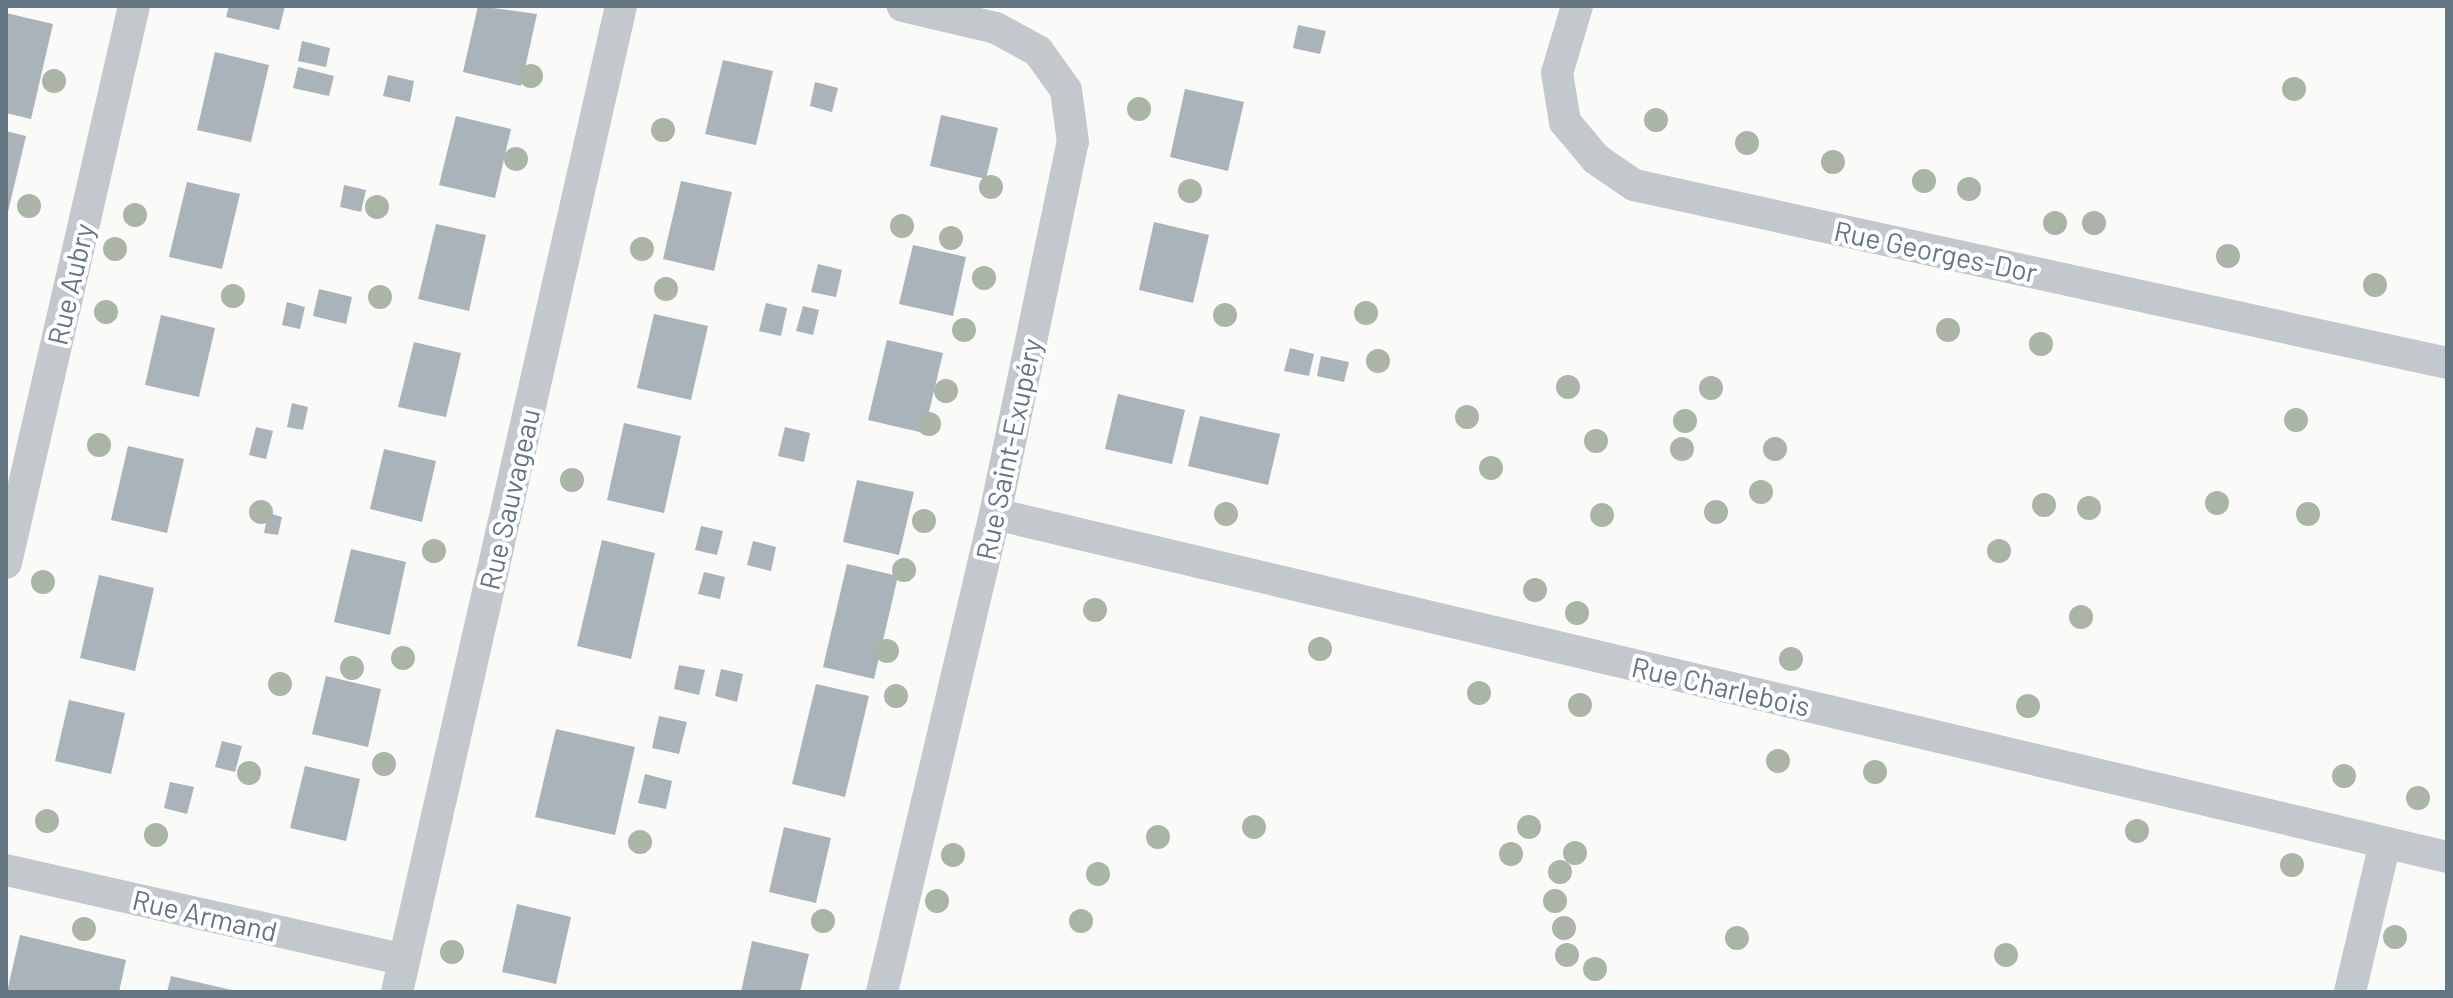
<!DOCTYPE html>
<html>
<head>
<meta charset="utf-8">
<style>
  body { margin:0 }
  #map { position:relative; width:2453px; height:998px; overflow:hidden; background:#fafaf8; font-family:Barlow,sans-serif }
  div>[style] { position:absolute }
  .building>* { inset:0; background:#aab3b9 }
  .street>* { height:32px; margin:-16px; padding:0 16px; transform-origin:16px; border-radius:16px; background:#c3c8cc }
  .trees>* { width:24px; height:24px; margin:-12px; border-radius:50%; background:#aab4a7 }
  span { translate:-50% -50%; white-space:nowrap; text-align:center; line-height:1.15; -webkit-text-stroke:8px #fff; paint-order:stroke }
  .street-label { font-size:28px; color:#657683 }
  .frame { position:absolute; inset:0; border:8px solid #657683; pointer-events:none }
</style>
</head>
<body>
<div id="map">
  <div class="building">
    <div style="clip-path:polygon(229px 6px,285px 6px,279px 30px,226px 17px)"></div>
    <div style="clip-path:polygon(478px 6px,537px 14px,521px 86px,463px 72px)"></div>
    <div style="clip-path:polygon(6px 13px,53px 24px,31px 119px,6px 113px)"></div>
    <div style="clip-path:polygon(1298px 25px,1326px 31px,1320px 54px,1293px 48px)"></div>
    <div style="clip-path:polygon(302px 41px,330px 48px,326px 67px,298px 61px)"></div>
    <div style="clip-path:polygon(215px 52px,269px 65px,251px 142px,197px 130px)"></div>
    <div style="clip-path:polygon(723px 60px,773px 71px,756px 145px,705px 134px)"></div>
    <div style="clip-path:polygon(298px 67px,334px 76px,329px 96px,293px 88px)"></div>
    <div style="clip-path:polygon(388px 75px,414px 81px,410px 102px,383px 96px)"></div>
    <div style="clip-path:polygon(815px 82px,838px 88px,832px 112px,810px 106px)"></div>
    <div style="clip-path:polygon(1185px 89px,1244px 102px,1228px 171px,1170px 157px)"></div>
    <div style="clip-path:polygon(941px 115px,998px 128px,986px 179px,930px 166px)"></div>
    <div style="clip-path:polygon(456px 116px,511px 129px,495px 198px,439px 185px)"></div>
    <div style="clip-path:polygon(6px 131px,26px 136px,7px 216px,6px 216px)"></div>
    <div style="clip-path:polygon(681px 181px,732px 192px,714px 271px,663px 259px)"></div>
    <div style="clip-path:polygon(187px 182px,240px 194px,222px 269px,169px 257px)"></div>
    <div style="clip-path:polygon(344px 185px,366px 190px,361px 212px,340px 207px)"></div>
    <div style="clip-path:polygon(1154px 222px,1209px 235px,1193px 303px,1139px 290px)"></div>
    <div style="clip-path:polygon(436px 224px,486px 235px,469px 311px,418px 299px)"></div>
    <div style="clip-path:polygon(913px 245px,966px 257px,953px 316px,899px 304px)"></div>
    <div style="clip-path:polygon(818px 264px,842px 270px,836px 297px,811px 292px)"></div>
    <div style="clip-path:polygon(319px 289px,352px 297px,346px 324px,313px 316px)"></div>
    <div style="clip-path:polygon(287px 302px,305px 307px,300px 329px,282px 325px)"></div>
    <div style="clip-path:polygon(766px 303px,787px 308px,781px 336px,759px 331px)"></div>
    <div style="clip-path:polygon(803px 306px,819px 310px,813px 335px,796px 331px)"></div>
    <div style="clip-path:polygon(654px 314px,708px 326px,691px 400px,637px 388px)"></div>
    <div style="clip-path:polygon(161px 315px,215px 328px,199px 397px,145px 385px)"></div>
    <div style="clip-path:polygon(887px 340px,943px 353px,924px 433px,868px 420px)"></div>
    <div style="clip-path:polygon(414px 342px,461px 353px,446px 417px,398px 407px)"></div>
    <div style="clip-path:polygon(1290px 348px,1314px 354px,1309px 376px,1284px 371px)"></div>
    <div style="clip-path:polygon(1321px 356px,1349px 362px,1344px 382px,1317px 376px)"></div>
    <div style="clip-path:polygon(1118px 394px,1185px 410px,1172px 464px,1105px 449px)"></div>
    <div style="clip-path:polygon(292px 403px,308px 407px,303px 430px,287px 427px)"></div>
    <div style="clip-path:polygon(1200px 416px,1280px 434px,1268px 485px,1188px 466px)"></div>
    <div style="clip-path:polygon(624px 423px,681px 436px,664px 513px,607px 500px)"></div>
    <div style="clip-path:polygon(256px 427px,273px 431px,266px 459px,249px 455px)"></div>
    <div style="clip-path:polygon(785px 427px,810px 433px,804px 462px,778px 456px)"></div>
    <div style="clip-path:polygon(128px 446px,184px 459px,167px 533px,111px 520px)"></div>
    <div style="clip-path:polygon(384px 449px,436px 461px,422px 522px,370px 509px)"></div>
    <div style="clip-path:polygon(857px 480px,914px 492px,899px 555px,843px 542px)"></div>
    <div style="clip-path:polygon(268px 513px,282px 517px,278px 535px,264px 533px)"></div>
    <div style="clip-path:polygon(701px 526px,723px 531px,717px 555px,695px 550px)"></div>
    <div style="clip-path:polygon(602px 540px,655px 553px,631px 659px,577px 646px)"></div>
    <div style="clip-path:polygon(753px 541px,776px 547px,771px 571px,747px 565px)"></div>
    <div style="clip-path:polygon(351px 549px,406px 562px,390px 635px,334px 622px)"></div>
    <div style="clip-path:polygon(847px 564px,898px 576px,874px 679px,823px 667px)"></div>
    <div style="clip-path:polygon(704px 572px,725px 577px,720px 599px,698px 594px)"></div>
    <div style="clip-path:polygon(99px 575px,154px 588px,135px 671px,80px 658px)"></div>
    <div style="clip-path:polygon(679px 665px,705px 670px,699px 695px,674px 689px)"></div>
    <div style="clip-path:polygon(721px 669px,743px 674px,737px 702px,715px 696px)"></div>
    <div style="clip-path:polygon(326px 676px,381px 689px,368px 747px,312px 734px)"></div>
    <div style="clip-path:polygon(816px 684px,869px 696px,845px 797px,792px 784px)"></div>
    <div style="clip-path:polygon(69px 700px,125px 713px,111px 774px,55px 761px)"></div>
    <div style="clip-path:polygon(659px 716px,687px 722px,679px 754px,652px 748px)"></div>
    <div style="clip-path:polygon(556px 729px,635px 747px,615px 835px,535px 817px)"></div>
    <div style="clip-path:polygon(222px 741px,242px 746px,235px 772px,215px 767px)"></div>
    <div style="clip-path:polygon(305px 766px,360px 779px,346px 841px,290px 828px)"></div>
    <div style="clip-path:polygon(645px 774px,672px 781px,666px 809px,638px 803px)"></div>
    <div style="clip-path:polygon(170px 782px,194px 787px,187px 814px,164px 808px)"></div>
    <div style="clip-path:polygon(784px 827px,831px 838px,816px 903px,769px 892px)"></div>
    <div style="clip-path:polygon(517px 904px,571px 917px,556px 984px,502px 972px)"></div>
    <div style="clip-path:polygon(20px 935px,126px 960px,119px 992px,7px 992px)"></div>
    <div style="clip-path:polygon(752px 941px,809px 954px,800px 992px,741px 992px)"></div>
    <div style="clip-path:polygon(171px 976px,236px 991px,236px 992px,167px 992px)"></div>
  </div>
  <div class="street">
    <div style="left:1577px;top:6px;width:70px;rotate:106.6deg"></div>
    <div style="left:1557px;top:73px;width:50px;rotate:80.7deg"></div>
    <div style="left:1565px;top:122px;width:48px;rotate:50deg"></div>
    <div style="left:1596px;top:159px;width:46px;rotate:34.4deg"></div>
    <div style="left:1634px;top:185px;width:832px;rotate:12.35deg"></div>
    <div style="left:995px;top:514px;width:1492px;rotate:13.29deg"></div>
    <div style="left:6px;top:563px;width:572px;rotate:-77.06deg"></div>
    <div style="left:6px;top:870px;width:408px;rotate:12.7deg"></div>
    <div style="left:397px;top:992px;width:1011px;rotate:-77.2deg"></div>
    <div style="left:882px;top:992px;width:491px;rotate:-76.7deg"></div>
    <div style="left:995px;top:514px;width:380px;rotate:-78.2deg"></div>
    <div style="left:1073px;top:142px;width:52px;rotate:-97.7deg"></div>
    <div style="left:1066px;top:90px;width:48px;rotate:-125.7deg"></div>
    <div style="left:1038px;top:51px;width:48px;rotate:-151.3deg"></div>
    <div style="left:996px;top:28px;width:96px;rotate:-166.7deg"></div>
    <div style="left:2350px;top:992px;width:153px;rotate:-76.8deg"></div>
  </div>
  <div class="trees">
    <div style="left:531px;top:76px"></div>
    <div style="left:54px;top:81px"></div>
    <div style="left:2294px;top:89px"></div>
    <div style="left:1139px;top:109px"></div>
    <div style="left:1656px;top:120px"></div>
    <div style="left:663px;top:130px"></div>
    <div style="left:1747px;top:143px"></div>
    <div style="left:516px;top:159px"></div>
    <div style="left:1833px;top:162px"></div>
    <div style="left:1924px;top:181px"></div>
    <div style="left:991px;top:187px"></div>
    <div style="left:1969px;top:189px"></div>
    <div style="left:1190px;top:191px"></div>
    <div style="left:29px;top:206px"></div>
    <div style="left:377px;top:207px"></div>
    <div style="left:135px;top:215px"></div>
    <div style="left:2055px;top:223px"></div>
    <div style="left:2094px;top:223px"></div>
    <div style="left:902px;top:226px"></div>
    <div style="left:951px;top:238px"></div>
    <div style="left:115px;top:249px"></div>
    <div style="left:642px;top:249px"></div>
    <div style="left:2228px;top:256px"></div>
    <div style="left:984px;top:278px"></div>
    <div style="left:2375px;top:285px"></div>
    <div style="left:666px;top:289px"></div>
    <div style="left:233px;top:296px"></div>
    <div style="left:380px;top:297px"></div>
    <div style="left:106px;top:312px"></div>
    <div style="left:1366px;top:313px"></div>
    <div style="left:1225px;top:315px"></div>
    <div style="left:964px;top:330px"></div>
    <div style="left:1948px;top:330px"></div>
    <div style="left:2041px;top:344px"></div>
    <div style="left:1378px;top:361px"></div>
    <div style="left:1568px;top:387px"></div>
    <div style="left:1711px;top:388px"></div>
    <div style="left:946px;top:391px"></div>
    <div style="left:1467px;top:417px"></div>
    <div style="left:2296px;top:420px"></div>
    <div style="left:1685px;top:421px"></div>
    <div style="left:929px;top:424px"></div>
    <div style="left:1596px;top:441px"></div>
    <div style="left:99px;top:445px"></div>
    <div style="left:1682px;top:449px"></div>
    <div style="left:1775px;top:449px"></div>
    <div style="left:1491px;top:468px"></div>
    <div style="left:572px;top:480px"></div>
    <div style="left:1761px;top:492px"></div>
    <div style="left:2217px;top:503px"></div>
    <div style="left:2044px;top:505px"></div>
    <div style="left:2089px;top:508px"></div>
    <div style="left:261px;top:512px"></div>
    <div style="left:1716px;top:512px"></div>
    <div style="left:1226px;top:514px"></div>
    <div style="left:2308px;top:514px"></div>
    <div style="left:1602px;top:515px"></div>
    <div style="left:924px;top:521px"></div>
    <div style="left:434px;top:551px"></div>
    <div style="left:1999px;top:551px"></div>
    <div style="left:904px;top:570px"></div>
    <div style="left:43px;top:582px"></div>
    <div style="left:1535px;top:590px"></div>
    <div style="left:1095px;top:610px"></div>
    <div style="left:1577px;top:613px"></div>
    <div style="left:2081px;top:617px"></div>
    <div style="left:1320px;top:649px"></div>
    <div style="left:887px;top:651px"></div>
    <div style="left:403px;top:658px"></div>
    <div style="left:1791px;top:659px"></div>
    <div style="left:352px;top:668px"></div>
    <div style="left:280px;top:684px"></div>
    <div style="left:1479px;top:693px"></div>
    <div style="left:896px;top:696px"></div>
    <div style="left:1580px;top:705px"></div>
    <div style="left:2028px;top:706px"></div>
    <div style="left:1778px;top:761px"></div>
    <div style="left:384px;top:764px"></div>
    <div style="left:1875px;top:772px"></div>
    <div style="left:249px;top:773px"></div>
    <div style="left:2344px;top:776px"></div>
    <div style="left:2418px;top:798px"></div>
    <div style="left:47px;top:821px"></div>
    <div style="left:1254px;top:827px"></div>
    <div style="left:1529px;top:827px"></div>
    <div style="left:2137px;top:831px"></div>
    <div style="left:156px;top:835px"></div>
    <div style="left:1158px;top:837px"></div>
    <div style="left:640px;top:842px"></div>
    <div style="left:1575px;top:853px"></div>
    <div style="left:1511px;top:854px"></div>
    <div style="left:953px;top:855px"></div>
    <div style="left:2292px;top:865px"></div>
    <div style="left:1560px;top:872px"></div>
    <div style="left:1098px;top:874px"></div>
    <div style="left:937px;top:901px"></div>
    <div style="left:1555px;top:901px"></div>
    <div style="left:823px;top:921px"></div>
    <div style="left:1081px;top:921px"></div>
    <div style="left:1564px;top:928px"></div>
    <div style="left:84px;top:929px"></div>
    <div style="left:2395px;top:937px"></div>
    <div style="left:1737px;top:938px"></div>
    <div style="left:452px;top:952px"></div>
    <div style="left:1567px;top:955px"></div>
    <div style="left:2006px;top:955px"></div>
    <div style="left:1595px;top:969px"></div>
  </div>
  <div class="street-label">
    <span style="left:1936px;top:251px;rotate:12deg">Rue Georges-Dor</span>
    <span style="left:70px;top:284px;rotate:-77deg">Rue Aubry</span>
    <span style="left:1008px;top:449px;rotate:-78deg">Rue Saint-Exupéry</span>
    <span style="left:509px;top:499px;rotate:-77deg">Rue Sauvageau</span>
    <span style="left:1721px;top:686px;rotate:13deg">Rue Charlebois</span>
    <span style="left:205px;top:915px;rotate:13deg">Rue Armand</span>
  </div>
  <div class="frame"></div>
</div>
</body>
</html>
